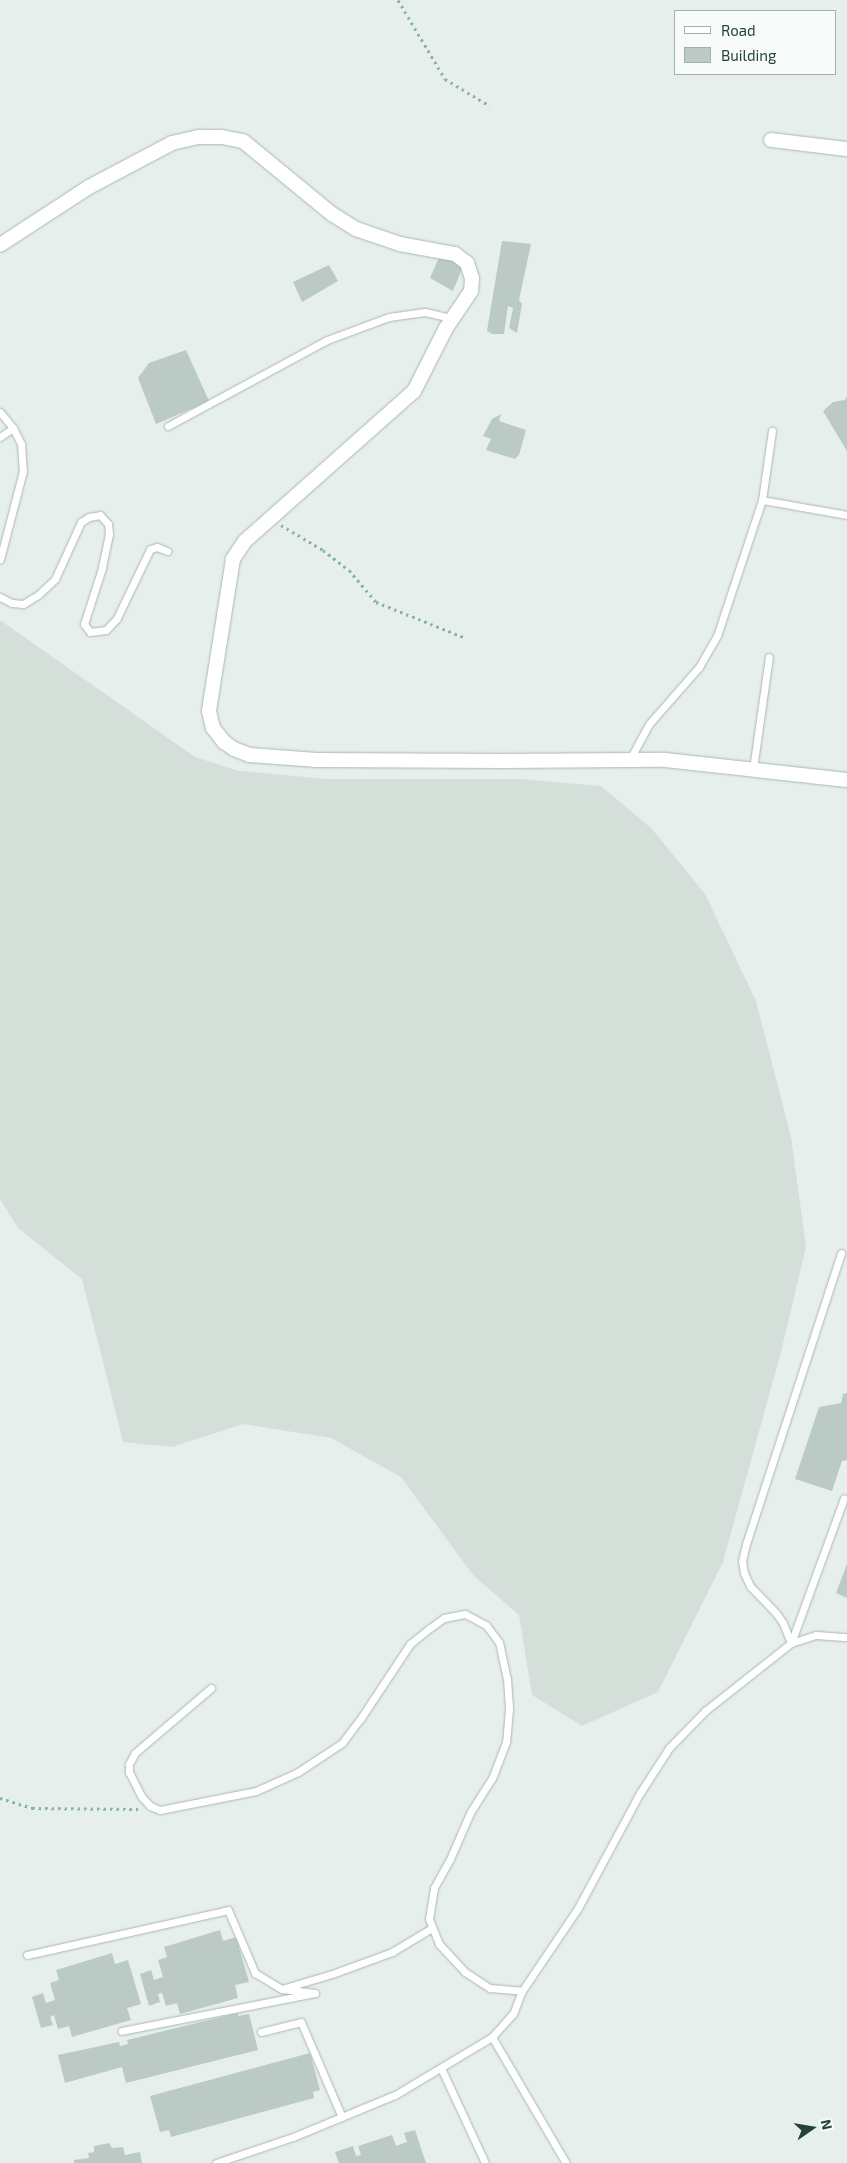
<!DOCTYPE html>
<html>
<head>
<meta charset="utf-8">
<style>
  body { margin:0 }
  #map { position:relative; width:847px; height:2163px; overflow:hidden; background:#e6efeb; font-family:"Exo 2",sans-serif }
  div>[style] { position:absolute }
  .built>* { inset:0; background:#d4dfda }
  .building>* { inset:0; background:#bbcac4 }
  .path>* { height:3px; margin-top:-1.5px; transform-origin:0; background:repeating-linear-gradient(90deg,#86b3a5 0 2.5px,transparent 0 6.5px) }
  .roads { filter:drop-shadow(0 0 1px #a8b8b2) drop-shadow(0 0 1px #a8b8b2) }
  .service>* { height:7px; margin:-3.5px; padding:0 3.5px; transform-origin:3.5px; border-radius:3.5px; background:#fff }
  .minor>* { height:14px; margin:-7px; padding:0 7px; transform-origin:7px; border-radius:7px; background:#fff }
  span { translate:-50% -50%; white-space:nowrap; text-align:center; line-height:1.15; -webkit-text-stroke:5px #f7fbf9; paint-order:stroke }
  .legend { position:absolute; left:674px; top:10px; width:162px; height:65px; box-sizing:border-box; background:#f7fbf9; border:1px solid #a3b1ad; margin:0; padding:6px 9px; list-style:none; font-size:15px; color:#24423a }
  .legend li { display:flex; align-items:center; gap:10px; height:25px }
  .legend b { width:25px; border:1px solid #a3b1ad }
  .north { position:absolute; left:787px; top:2103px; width:50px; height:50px; -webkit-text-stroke:4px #f7fbf9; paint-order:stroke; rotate:77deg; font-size:14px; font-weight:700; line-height:20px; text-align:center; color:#24423a }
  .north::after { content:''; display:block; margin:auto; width:18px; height:22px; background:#24423a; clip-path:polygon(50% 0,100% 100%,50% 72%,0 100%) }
</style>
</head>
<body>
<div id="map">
  <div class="built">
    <div style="clip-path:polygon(0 620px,195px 757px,239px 771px,327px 779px,518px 779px,601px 786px,652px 829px,705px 894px,756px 1001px,791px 1137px,806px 1247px,781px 1352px,723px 1562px,658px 1692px,582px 1726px,532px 1695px,519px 1615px,473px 1575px,401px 1477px,331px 1438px,243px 1424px,172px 1447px,123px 1442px,82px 1279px,18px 1228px,0 1199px)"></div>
  </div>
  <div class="building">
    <div style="clip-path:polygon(502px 241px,531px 244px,519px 300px,522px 304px,517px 333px,509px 328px,513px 308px,508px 306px,504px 334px,492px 334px,487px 331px)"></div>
    <div style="clip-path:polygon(440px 255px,464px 264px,453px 291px,430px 278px)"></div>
    <div style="clip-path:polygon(329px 265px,338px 281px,302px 302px,293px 282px)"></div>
    <div style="clip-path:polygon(186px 350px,209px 401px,156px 424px,138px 378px,149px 363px)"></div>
    <div style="clip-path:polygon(847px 396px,847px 451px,823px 411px,833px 402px,845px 400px)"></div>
    <div style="clip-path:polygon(501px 414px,499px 421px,526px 430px,519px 455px,515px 459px,486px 450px,491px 439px,483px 436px,492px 419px)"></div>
    <div style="clip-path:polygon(847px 1393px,847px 1460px,842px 1461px,832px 1491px,795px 1479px,819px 1407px,841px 1403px,843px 1394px)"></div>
    <div style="clip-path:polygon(847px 1564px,847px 1598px,836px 1593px)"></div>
    <div style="clip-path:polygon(220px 1930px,223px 1941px,236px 1937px,249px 1982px,235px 1985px,238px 1998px,180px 2014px,177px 2003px,166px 2006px,162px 1993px,158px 1994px,160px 2002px,149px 2006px,140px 1974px,151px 1970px,154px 1980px,163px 1977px,158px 1960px,167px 1957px,164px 1947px)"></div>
    <div style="clip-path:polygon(112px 1953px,115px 1964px,128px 1960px,141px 2004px,127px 2008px,131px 2020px,72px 2037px,69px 2026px,58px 2029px,54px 2015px,50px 2017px,53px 2025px,41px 2028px,32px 1997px,43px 1993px,46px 2003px,55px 2000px,50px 1983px,59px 1980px,56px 1970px)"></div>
    <div style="clip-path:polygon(238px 2013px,238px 2016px,249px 2014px,258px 2050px,126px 2083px,122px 2067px,65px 2083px,58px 2055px,119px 2042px,120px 2046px,128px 2044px,127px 2040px)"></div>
    <div style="clip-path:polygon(310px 2053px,320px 2090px,313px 2092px,314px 2098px,171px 2137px,169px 2130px,160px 2132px,150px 2096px)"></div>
    <div style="clip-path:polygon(415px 2130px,426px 2163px,339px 2163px,335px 2152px,353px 2146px,356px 2156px,361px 2155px,358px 2146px,392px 2135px,396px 2146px,407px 2142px,404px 2133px)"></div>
    <div style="clip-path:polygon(109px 2143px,112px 2148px,123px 2147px,125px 2155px,140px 2152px,142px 2163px,74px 2163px,74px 2160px,89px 2158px,88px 2153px,94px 2152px,94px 2146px)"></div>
  </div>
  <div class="path">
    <div style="left:398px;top:0;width:92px;rotate:59.3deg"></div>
    <div style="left:445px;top:79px;width:52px;rotate:31deg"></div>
    <div style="left:281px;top:525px;width:49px;rotate:30.8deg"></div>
    <div style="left:323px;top:550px;width:33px;rotate:38deg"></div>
    <div style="left:349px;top:570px;width:42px;rotate:49.8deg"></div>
    <div style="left:376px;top:602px;width:97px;rotate:21.8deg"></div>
    <div style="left:0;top:1798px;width:34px;rotate:17deg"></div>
    <div style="left:32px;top:1808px;width:106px;rotate:0.5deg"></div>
  </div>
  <div class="roads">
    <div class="service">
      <div style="left:0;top:412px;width:21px;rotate:51deg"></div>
      <div style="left:13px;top:428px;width:18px;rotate:63deg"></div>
      <div style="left:21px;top:444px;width:27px;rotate:86deg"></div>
      <div style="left:23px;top:471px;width:91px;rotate:104.6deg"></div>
      <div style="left:168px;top:426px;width:181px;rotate:-28.4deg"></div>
      <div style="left:327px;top:340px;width:66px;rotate:-20.4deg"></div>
      <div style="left:389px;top:317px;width:36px;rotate:-8deg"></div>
      <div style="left:425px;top:312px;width:28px;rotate:13deg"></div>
      <div style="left:0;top:437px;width:16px;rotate:-35deg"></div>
      <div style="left:762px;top:500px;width:86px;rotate:10deg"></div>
      <div style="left:0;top:597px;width:13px;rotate:27deg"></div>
      <div style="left:12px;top:603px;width:11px;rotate:5deg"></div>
      <div style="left:23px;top:604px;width:17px;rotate:-31deg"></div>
      <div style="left:38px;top:595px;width:23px;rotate:-43deg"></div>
      <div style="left:55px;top:579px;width:63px;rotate:-65.5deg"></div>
      <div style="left:81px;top:522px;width:9px;rotate:-32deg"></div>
      <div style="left:89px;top:517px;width:11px;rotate:-10deg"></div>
      <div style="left:100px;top:515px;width:12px;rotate:48deg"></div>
      <div style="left:108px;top:524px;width:10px;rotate:84deg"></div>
      <div style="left:109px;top:534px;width:35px;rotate:102deg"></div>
      <div style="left:102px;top:568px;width:59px;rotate:107.8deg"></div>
      <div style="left:84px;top:624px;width:10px;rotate:53deg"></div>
      <div style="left:90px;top:632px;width:16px;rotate:-7deg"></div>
      <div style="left:106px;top:630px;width:16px;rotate:-47deg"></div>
      <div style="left:117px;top:618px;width:76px;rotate:-64.4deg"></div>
      <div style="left:150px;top:549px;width:7px;rotate:-16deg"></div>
      <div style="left:157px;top:547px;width:11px;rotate:22deg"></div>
      <div style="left:629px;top:761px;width:42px;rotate:-61.6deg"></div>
      <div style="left:649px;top:724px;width:76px;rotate:-48.7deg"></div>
      <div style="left:699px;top:667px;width:36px;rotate:-60deg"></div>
      <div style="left:717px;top:636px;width:143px;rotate:-71.7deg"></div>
      <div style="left:762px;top:500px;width:70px;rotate:-81.8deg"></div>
      <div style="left:753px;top:769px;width:113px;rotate:-81.9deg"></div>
      <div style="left:791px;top:1643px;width:22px;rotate:-112deg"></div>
      <div style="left:783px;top:1623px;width:12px;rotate:-125deg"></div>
      <div style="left:776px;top:1613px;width:37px;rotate:-134deg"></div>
      <div style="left:750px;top:1586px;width:14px;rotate:-115deg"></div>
      <div style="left:744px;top:1573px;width:12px;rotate:-99deg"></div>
      <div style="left:742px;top:1561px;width:17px;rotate:-77deg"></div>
      <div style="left:746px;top:1544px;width:306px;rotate:-71.9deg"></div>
      <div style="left:791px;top:1643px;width:154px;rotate:-69.9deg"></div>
      <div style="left:211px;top:1688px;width:100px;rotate:139.5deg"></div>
      <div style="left:135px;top:1753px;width:13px;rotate:119deg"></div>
      <div style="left:129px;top:1764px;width:8px;rotate:90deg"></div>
      <div style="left:129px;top:1772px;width:28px;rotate:63deg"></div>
      <div style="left:142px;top:1797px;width:12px;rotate:48deg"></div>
      <div style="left:150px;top:1806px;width:11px;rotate:22deg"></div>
      <div style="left:160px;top:1810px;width:98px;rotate:-11.2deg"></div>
      <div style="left:256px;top:1791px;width:46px;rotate:-24.3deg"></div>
      <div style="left:298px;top:1772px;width:53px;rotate:-33.4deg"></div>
      <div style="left:342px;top:1743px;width:31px;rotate:-53deg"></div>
      <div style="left:361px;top:1718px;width:89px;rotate:-56.5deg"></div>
      <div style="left:410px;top:1644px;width:26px;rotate:-39deg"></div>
      <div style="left:430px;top:1628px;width:17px;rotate:-36deg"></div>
      <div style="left:444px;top:1618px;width:21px;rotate:-11deg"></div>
      <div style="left:465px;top:1614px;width:24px;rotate:28deg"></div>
      <div style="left:486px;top:1625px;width:21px;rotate:53deg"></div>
      <div style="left:499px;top:1642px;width:38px;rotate:78deg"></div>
      <div style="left:507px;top:1679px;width:30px;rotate:86deg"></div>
      <div style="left:509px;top:1709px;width:33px;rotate:95deg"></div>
      <div style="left:506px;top:1742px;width:39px;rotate:111deg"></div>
      <div style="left:492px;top:1778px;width:41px;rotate:122.2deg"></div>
      <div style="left:470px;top:1813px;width:50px;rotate:113.5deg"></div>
      <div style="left:450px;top:1859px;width:33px;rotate:119deg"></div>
      <div style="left:434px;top:1888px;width:31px;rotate:99deg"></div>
      <div style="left:429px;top:1919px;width:27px;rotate:68deg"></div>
      <div style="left:439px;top:1944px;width:38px;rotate:47deg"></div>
      <div style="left:465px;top:1972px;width:30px;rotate:33deg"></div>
      <div style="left:490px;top:1988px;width:32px;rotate:5deg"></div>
      <div style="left:27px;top:1955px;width:206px;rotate:-12.6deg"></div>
      <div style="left:228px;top:1910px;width:69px;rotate:66.8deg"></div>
      <div style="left:255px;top:1973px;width:31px;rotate:31deg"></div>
      <div style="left:282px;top:1989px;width:33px;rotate:7deg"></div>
      <div style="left:315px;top:1993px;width:197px;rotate:168.9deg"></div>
      <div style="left:285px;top:1988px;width:49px;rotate:-16.6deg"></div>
      <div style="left:332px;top:1974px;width:64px;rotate:-20.1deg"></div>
      <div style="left:392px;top:1952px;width:47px;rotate:-31deg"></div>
      <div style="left:261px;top:2032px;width:41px;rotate:-14deg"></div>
      <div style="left:301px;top:2022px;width:103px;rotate:66.7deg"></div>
      <div style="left:492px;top:2037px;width:146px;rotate:59.6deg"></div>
      <div style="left:441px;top:2068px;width:105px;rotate:65.1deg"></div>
      <div style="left:216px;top:2163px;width:81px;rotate:-18.7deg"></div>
      <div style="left:293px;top:2137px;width:110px;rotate:-22.4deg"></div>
      <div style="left:395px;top:2095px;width:113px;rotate:-30.9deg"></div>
      <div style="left:492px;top:2037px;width:31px;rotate:-48deg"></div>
      <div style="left:513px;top:2014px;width:25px;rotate:-69deg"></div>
      <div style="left:522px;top:1991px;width:100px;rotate:-56deg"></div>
      <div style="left:578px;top:1908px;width:131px;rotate:-61.7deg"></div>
      <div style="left:640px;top:1793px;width:54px;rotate:-57.2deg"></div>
      <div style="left:669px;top:1748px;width:52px;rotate:-45.8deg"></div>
      <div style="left:705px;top:1711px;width:110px;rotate:-38.3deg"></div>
      <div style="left:791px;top:1643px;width:26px;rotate:-18deg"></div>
      <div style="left:816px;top:1635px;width:31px;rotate:4deg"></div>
    </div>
    <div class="minor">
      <div style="left:771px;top:140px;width:77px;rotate:6.8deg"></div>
      <div style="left:0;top:245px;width:106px;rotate:-33.1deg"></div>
      <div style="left:89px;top:187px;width:94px;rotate:-27.9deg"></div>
      <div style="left:172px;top:143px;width:28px;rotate:-13deg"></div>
      <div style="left:199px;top:137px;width:23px"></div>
      <div style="left:222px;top:137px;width:21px;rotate:11deg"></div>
      <div style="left:243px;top:141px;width:115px;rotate:39.4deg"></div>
      <div style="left:332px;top:214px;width:28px;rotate:32deg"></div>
      <div style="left:356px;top:229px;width:46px;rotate:18.8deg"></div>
      <div style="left:400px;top:244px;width:56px;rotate:10.3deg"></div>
      <div style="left:455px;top:254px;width:15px;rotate:37deg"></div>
      <div style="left:467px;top:263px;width:16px;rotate:72deg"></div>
      <div style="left:472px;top:278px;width:13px;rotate:94deg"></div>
      <div style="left:471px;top:291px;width:45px;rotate:124deg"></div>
      <div style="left:446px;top:328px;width:71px;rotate:116.9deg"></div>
      <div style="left:414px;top:391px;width:226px;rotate:138.4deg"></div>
      <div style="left:245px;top:541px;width:22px;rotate:124deg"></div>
      <div style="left:233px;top:559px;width:154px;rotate:99deg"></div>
      <div style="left:209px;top:711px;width:17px;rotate:77deg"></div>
      <div style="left:213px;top:728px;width:18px;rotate:52deg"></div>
      <div style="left:224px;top:742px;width:12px;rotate:35deg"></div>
      <div style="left:234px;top:749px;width:17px;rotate:21deg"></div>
      <div style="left:250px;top:755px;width:67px;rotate:4.3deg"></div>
      <div style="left:317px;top:760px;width:186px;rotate:0.3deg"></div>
      <div style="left:503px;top:761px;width:162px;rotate:-0.4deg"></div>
      <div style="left:665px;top:760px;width:183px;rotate:6.3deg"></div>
    </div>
  </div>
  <ul class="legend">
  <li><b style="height:6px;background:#fff"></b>Road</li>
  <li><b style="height:14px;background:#bbcac4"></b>Building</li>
  </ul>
  <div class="north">N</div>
</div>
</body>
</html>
